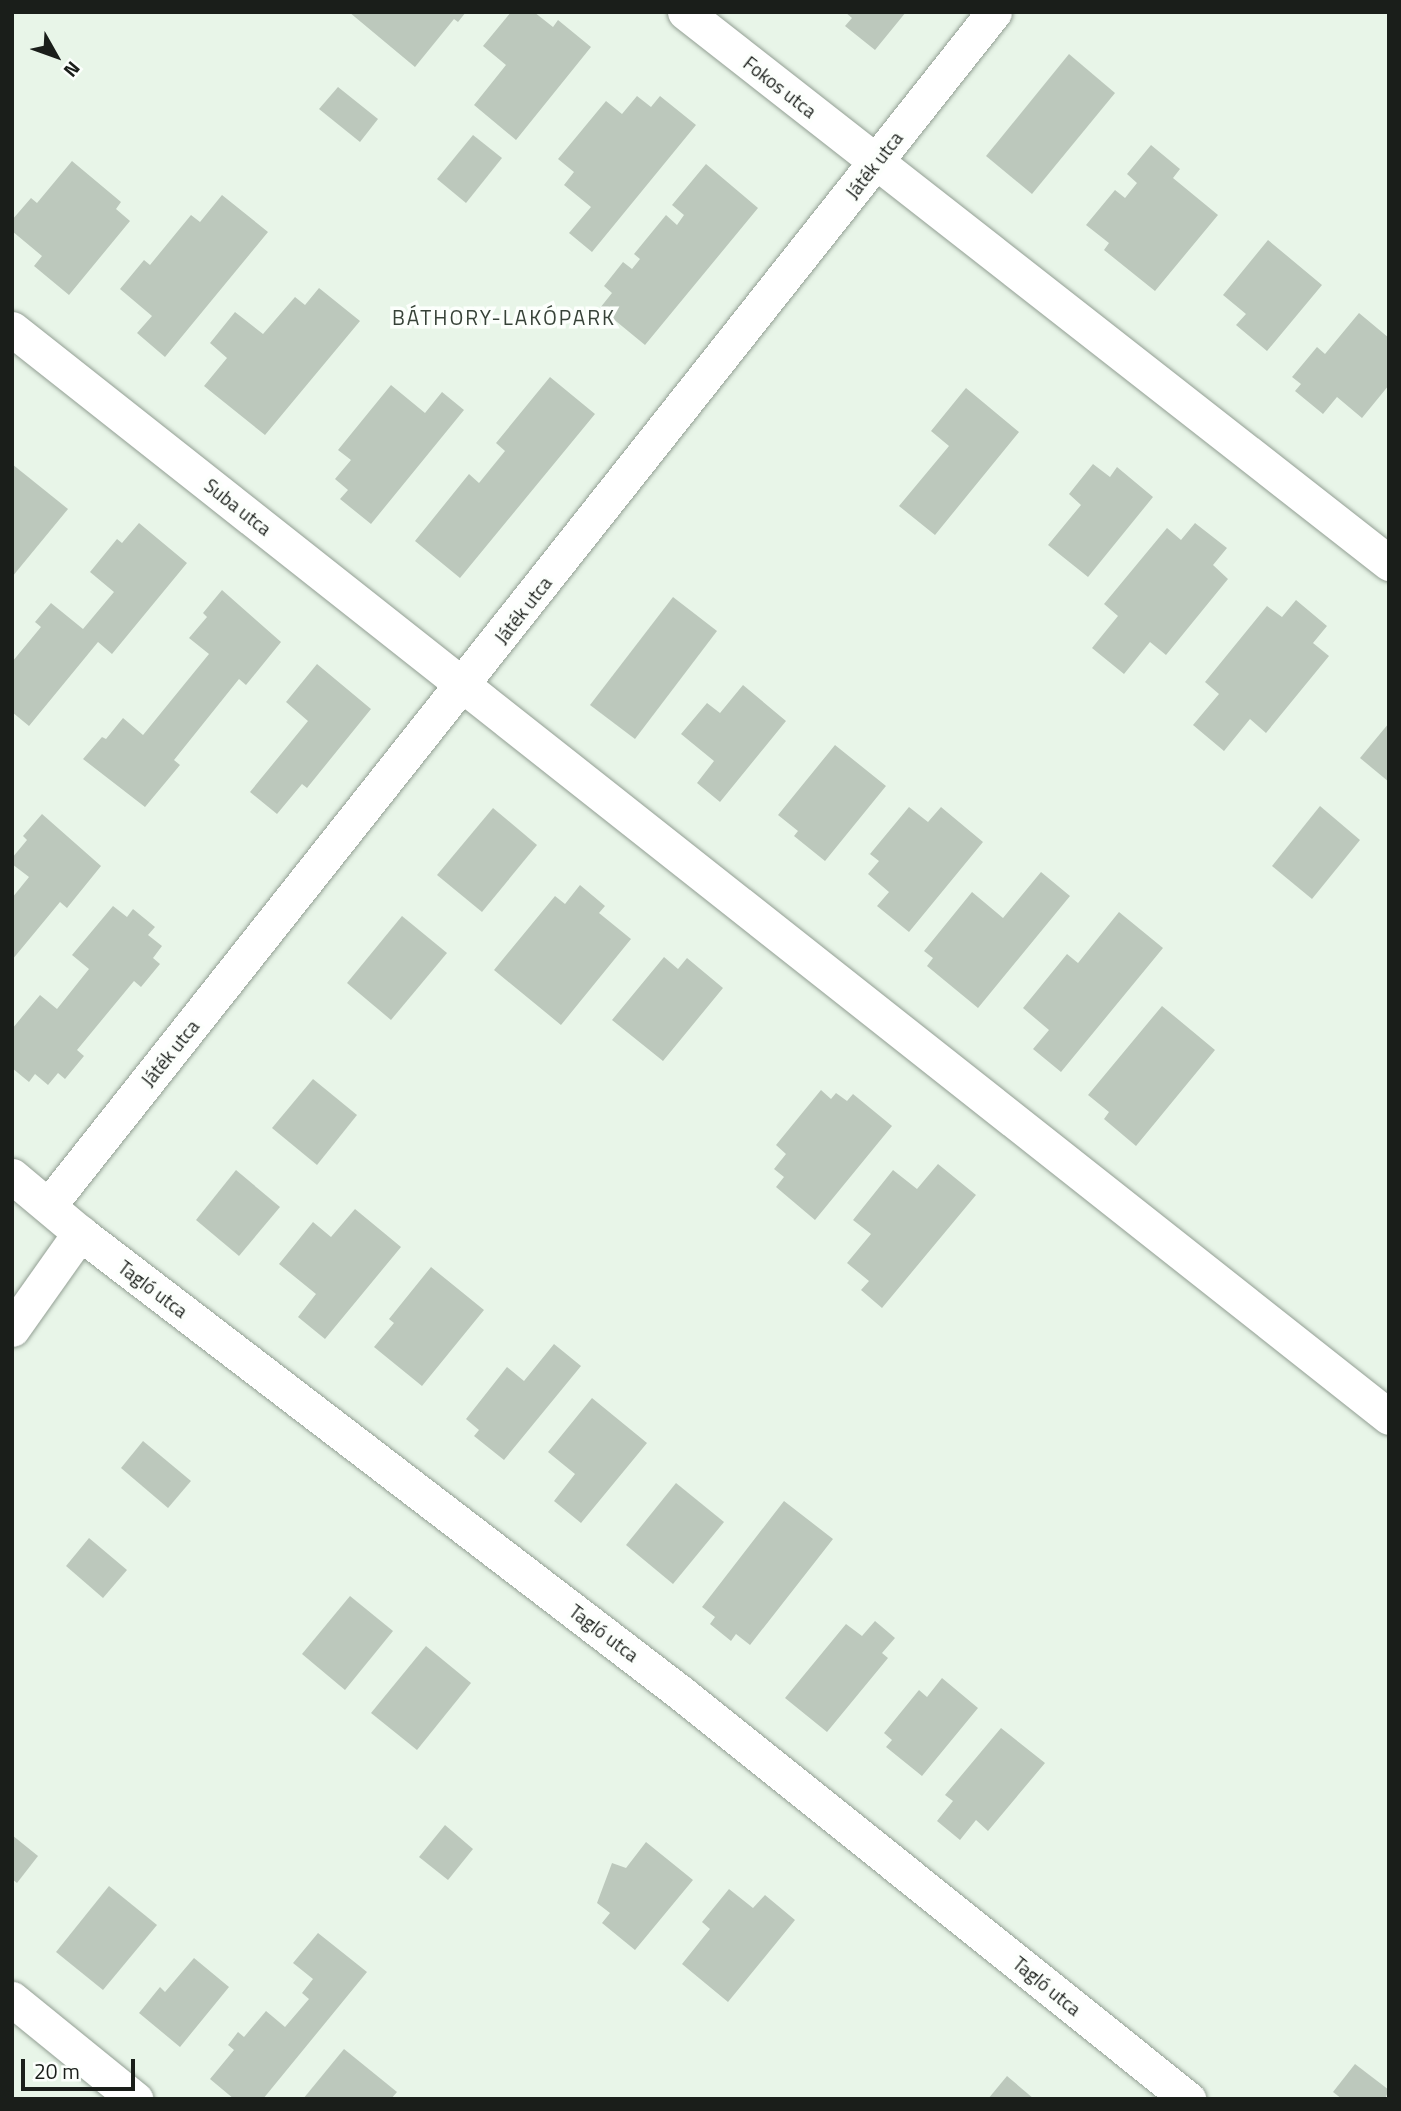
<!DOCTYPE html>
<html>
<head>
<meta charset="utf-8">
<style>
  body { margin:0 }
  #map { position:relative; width:1401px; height:2111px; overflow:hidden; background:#e8f5e8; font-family:"Titillium Web",sans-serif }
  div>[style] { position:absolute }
  .building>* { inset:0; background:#bcc8bc }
  .roads { filter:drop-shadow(0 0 2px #939f94) drop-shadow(0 0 2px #939f94) }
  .minor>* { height:35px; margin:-17.5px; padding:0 17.5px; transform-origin:17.5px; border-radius:17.5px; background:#fff }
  span { translate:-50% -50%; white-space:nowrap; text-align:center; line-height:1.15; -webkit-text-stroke:7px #fcfffc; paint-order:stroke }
  .street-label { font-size:19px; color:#1a1e1a }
  .neighbourhood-label { font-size:21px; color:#374238; letter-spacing:2px }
  .frame { position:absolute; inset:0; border:14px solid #1a1e1a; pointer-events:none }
  .north { position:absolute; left:21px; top:21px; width:70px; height:70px; -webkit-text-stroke:5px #fcfffc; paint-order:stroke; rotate:130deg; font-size:19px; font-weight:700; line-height:28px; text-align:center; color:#1a1e1a }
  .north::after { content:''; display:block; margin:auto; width:24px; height:32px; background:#1a1e1a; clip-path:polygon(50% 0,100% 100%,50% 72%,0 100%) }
  .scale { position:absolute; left:21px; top:2059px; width:114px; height:32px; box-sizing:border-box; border:4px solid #1a1e1a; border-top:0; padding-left:9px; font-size:21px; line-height:24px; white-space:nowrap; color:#1a1e1a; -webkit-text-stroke:5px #fcfffc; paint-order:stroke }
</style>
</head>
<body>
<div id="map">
  <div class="building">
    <div style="clip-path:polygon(349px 12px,466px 12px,458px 22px,454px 19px,415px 67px)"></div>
    <div style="clip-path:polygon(511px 12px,534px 12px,553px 27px,558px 20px,591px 47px,516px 140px,474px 105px,506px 65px,483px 46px)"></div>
    <div style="clip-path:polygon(845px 12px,906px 12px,875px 50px,845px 26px,852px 18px)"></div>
    <div style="clip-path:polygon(1069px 54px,1115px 93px,1032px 194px,986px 156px)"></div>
    <div style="clip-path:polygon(338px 87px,378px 119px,360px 142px,319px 109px)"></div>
    <div style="clip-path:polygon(637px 96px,651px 107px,660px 96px,696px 125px,592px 252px,569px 233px,591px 207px,564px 185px,574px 172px,558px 159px,606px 101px,622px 114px)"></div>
    <div style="clip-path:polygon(473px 135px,502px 158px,466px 203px,437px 179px)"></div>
    <div style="clip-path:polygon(1151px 145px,1180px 169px,1173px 178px,1218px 215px,1155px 291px,1104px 250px,1109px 243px,1086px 225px,1115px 190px,1125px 198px,1137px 183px,1127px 174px)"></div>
    <div style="clip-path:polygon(72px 161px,121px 202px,116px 209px,130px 221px,69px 295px,34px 266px,42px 256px,12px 231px,12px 220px,31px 198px,37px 203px)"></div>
    <div style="clip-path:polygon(706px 164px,758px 208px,645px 345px,600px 308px,612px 293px,604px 286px,623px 262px,632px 269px,640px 259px,634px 254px,666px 215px,677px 225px,684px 215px,672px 205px)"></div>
    <div style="clip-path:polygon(222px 195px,268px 232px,165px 357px,137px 333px,152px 316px,120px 289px,144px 260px,150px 265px,191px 215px,200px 222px)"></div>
    <div style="clip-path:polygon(1268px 240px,1322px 285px,1267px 351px,1236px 325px,1246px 314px,1223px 295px)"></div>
    <div style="clip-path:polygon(319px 288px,360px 321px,265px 435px,204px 386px,227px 358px,210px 343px,235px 312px,263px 334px,295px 297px,305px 305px)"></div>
    <div style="clip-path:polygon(1359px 313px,1389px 338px,1389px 385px,1362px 418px,1337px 397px,1323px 414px,1295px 391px,1301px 384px,1292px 377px,1317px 347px,1325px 354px)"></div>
    <div style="clip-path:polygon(550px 377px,595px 414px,460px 578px,415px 541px,469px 474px,479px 483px,505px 451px,496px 443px)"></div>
    <div style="clip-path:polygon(391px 385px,425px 413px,442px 392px,464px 410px,371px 524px,340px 499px,348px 490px,335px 479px,351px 460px,338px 450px)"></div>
    <div style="clip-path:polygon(966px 388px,1019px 432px,935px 535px,899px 506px,949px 446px,931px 431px)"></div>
    <div style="clip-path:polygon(12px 464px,68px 509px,12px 577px)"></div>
    <div style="clip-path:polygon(1093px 464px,1110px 477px,1117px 467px,1153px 497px,1088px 577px,1048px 545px,1081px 505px,1069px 494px)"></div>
    <div style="clip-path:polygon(139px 523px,187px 563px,112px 654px,98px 642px,29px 726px,12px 712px,12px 662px,41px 627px,35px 622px,51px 603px,83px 629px,114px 592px,90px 572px,117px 539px,122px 543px)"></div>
    <div style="clip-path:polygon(1195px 523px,1227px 548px,1213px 565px,1228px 579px,1166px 655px,1150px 642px,1124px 674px,1092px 648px,1118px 616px,1104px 604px,1167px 528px,1181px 540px)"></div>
    <div style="clip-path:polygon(222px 590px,281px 642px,246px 685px,239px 679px,174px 760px,180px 765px,145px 807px,83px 759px,102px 737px,106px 739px,123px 718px,143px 735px,209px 654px,189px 638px,207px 617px,203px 613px)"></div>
    <div style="clip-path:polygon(673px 597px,717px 631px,635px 739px,590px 705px)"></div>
    <div style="clip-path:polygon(1296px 600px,1327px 626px,1313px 643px,1329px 656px,1266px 733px,1250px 719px,1224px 751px,1193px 725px,1219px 694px,1205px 682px,1267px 606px,1282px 617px)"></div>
    <div style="clip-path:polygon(317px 664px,371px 709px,307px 788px,302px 784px,277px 814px,250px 792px,308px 721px,286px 702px)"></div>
    <div style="clip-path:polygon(743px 685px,786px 721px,720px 802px,697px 783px,714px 761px,681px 734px,707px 703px,720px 713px)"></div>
    <div style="clip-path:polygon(1389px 723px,1389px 782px,1360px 758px)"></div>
    <div style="clip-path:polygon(835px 745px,886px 786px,825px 861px,794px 836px,798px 831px,778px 815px)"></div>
    <div style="clip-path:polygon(1320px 806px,1360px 840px,1312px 899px,1272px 866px)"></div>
    <div style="clip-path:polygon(909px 807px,928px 822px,941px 807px,983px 842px,909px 932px,877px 906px,889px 892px,868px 874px,879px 861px,870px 854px)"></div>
    <div style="clip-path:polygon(493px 808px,537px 845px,482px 912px,437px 875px)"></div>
    <div style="clip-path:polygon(42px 814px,101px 866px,67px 908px,60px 902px,12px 960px,12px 898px,29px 877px,12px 864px,12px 858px,27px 840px,23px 836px)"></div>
    <div style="clip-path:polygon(1041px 872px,1070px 896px,978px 1008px,927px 966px,933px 958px,924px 951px,972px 892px,1003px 918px)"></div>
    <div style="clip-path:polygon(580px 885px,605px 906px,599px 913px,631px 939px,561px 1025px,494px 970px,555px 896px,565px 904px)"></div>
    <div style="clip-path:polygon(113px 906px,127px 917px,133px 909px,155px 927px,148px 935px,162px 946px,153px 958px,160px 964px,141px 987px,134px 981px,77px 1050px,84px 1056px,65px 1079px,58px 1073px,48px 1085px,35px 1074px,29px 1082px,12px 1068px,12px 1029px,40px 995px,57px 1009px,89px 969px,72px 955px)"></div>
    <div style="clip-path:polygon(1119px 912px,1163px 948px,1061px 1072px,1033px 1049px,1049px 1030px,1023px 1008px,1067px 954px,1078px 963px)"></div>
    <div style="clip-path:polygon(402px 916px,447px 953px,391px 1020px,347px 983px)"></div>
    <div style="clip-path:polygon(664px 957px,678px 969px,687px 958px,723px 988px,663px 1061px,612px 1020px)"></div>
    <div style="clip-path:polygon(1162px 1006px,1215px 1050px,1136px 1146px,1104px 1119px,1109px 1112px,1088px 1095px)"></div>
    <div style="clip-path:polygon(313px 1079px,357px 1115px,317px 1165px,272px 1128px)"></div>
    <div style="clip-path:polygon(821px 1090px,831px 1099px,836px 1093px,847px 1101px,853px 1094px,892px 1126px,815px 1220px,776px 1187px,784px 1177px,774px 1169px,786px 1154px,776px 1145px)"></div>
    <div style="clip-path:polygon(938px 1164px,976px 1195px,882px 1308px,861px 1290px,869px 1281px,847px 1263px,871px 1234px,853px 1220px,893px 1170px,917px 1189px)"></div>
    <div style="clip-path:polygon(236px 1170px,280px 1207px,239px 1256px,196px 1220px)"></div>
    <div style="clip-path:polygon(355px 1209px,401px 1247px,325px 1339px,298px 1317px,316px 1294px,279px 1264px,313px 1222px,331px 1237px)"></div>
    <div style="clip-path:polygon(431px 1267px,484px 1310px,422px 1386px,374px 1347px,394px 1323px,389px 1319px)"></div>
    <div style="clip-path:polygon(554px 1344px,581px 1366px,504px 1460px,474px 1436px,479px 1430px,466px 1419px,507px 1367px,524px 1381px)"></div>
    <div style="clip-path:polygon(592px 1398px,647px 1443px,581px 1523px,554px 1501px,575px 1474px,548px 1452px)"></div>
    <div style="clip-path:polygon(143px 1441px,191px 1481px,168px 1508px,121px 1468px)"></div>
    <div style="clip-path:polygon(676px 1483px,724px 1522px,673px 1584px,626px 1545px)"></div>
    <div style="clip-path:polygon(784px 1501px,833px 1539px,750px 1645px,736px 1634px,731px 1641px,710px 1624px,715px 1617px,702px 1607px)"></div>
    <div style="clip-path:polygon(89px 1538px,127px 1570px,103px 1598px,66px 1566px)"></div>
    <div style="clip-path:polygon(350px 1596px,393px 1631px,345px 1690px,302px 1654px)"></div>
    <div style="clip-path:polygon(875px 1621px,895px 1638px,882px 1653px,888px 1658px,827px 1732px,785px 1698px,846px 1624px,862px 1636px)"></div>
    <div style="clip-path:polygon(426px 1646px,471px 1683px,417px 1750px,371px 1713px)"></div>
    <div style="clip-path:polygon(942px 1678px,978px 1708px,922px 1776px,886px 1747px,892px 1740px,884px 1733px,919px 1690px,927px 1697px)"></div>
    <div style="clip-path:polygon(1001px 1728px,1045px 1763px,988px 1831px,976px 1820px,960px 1840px,937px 1821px,953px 1801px,945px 1795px)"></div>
    <div style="clip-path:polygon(445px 1825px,473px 1849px,448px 1880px,419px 1857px)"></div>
    <div style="clip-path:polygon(12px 1835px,38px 1856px,17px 1883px,12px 1879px)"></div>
    <div style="clip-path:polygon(646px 1842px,693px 1880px,635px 1950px,602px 1923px,610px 1913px,597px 1903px,612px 1863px,626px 1868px)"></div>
    <div style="clip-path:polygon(109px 1886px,157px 1925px,103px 1990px,56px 1952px)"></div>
    <div style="clip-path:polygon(729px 1889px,753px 1908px,765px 1895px,795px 1920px,728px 2002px,682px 1964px,710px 1929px,702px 1922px)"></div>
    <div style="clip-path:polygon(318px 1933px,367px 1972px,263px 2099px,234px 2099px,210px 2079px,234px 2050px,228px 2045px,238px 2032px,244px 2037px,266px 2011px,285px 2027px,309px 1999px,302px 1993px,313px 1979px,293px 1963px)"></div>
    <div style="clip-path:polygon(194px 1958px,229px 1987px,180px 2047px,139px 2013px,160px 1987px,165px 1992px)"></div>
    <div style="clip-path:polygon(344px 2049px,397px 2092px,391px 2099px,303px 2099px)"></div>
    <div style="clip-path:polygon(1355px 2064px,1389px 2090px,1385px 2099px,1342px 2099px,1333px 2092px)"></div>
    <div style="clip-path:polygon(1007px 2076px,1034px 2099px,988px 2099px)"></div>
  </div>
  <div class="roads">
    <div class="minor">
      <div style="left:685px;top:12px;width:894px;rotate:38.05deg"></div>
      <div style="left:12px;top:329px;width:1755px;rotate:38.31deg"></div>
      <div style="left:12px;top:1176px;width:89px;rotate:40deg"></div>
      <div style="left:80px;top:1233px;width:757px;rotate:37.43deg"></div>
      <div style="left:681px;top:1693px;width:650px;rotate:38.69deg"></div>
      <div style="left:49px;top:1205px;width:1522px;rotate:-51.62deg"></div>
      <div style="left:12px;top:1329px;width:118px;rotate:-54.7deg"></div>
      <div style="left:12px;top:1999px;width:159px;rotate:39.1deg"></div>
    </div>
  </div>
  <div class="street-label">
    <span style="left:780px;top:87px;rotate:38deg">Fokos utca</span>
    <span style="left:874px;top:165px;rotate:-52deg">Játék utca</span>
    <span style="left:238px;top:507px;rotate:38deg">Suba utca</span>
    <span style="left:523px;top:610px;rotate:-52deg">Játék utca</span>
    <span style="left:170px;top:1053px;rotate:-51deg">Játék utca</span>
    <span style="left:153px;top:1289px;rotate:37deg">Tagló utca</span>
    <span style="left:604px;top:1633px;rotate:37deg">Tagló utca</span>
    <span style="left:1047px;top:1986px;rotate:39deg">Tagló utca</span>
  </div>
  <div class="neighbourhood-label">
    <span style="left:504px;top:317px">BÁTHORY-LAKÓPARK</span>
  </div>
  <div class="frame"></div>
  <div class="north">N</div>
  <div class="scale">20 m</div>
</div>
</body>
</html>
